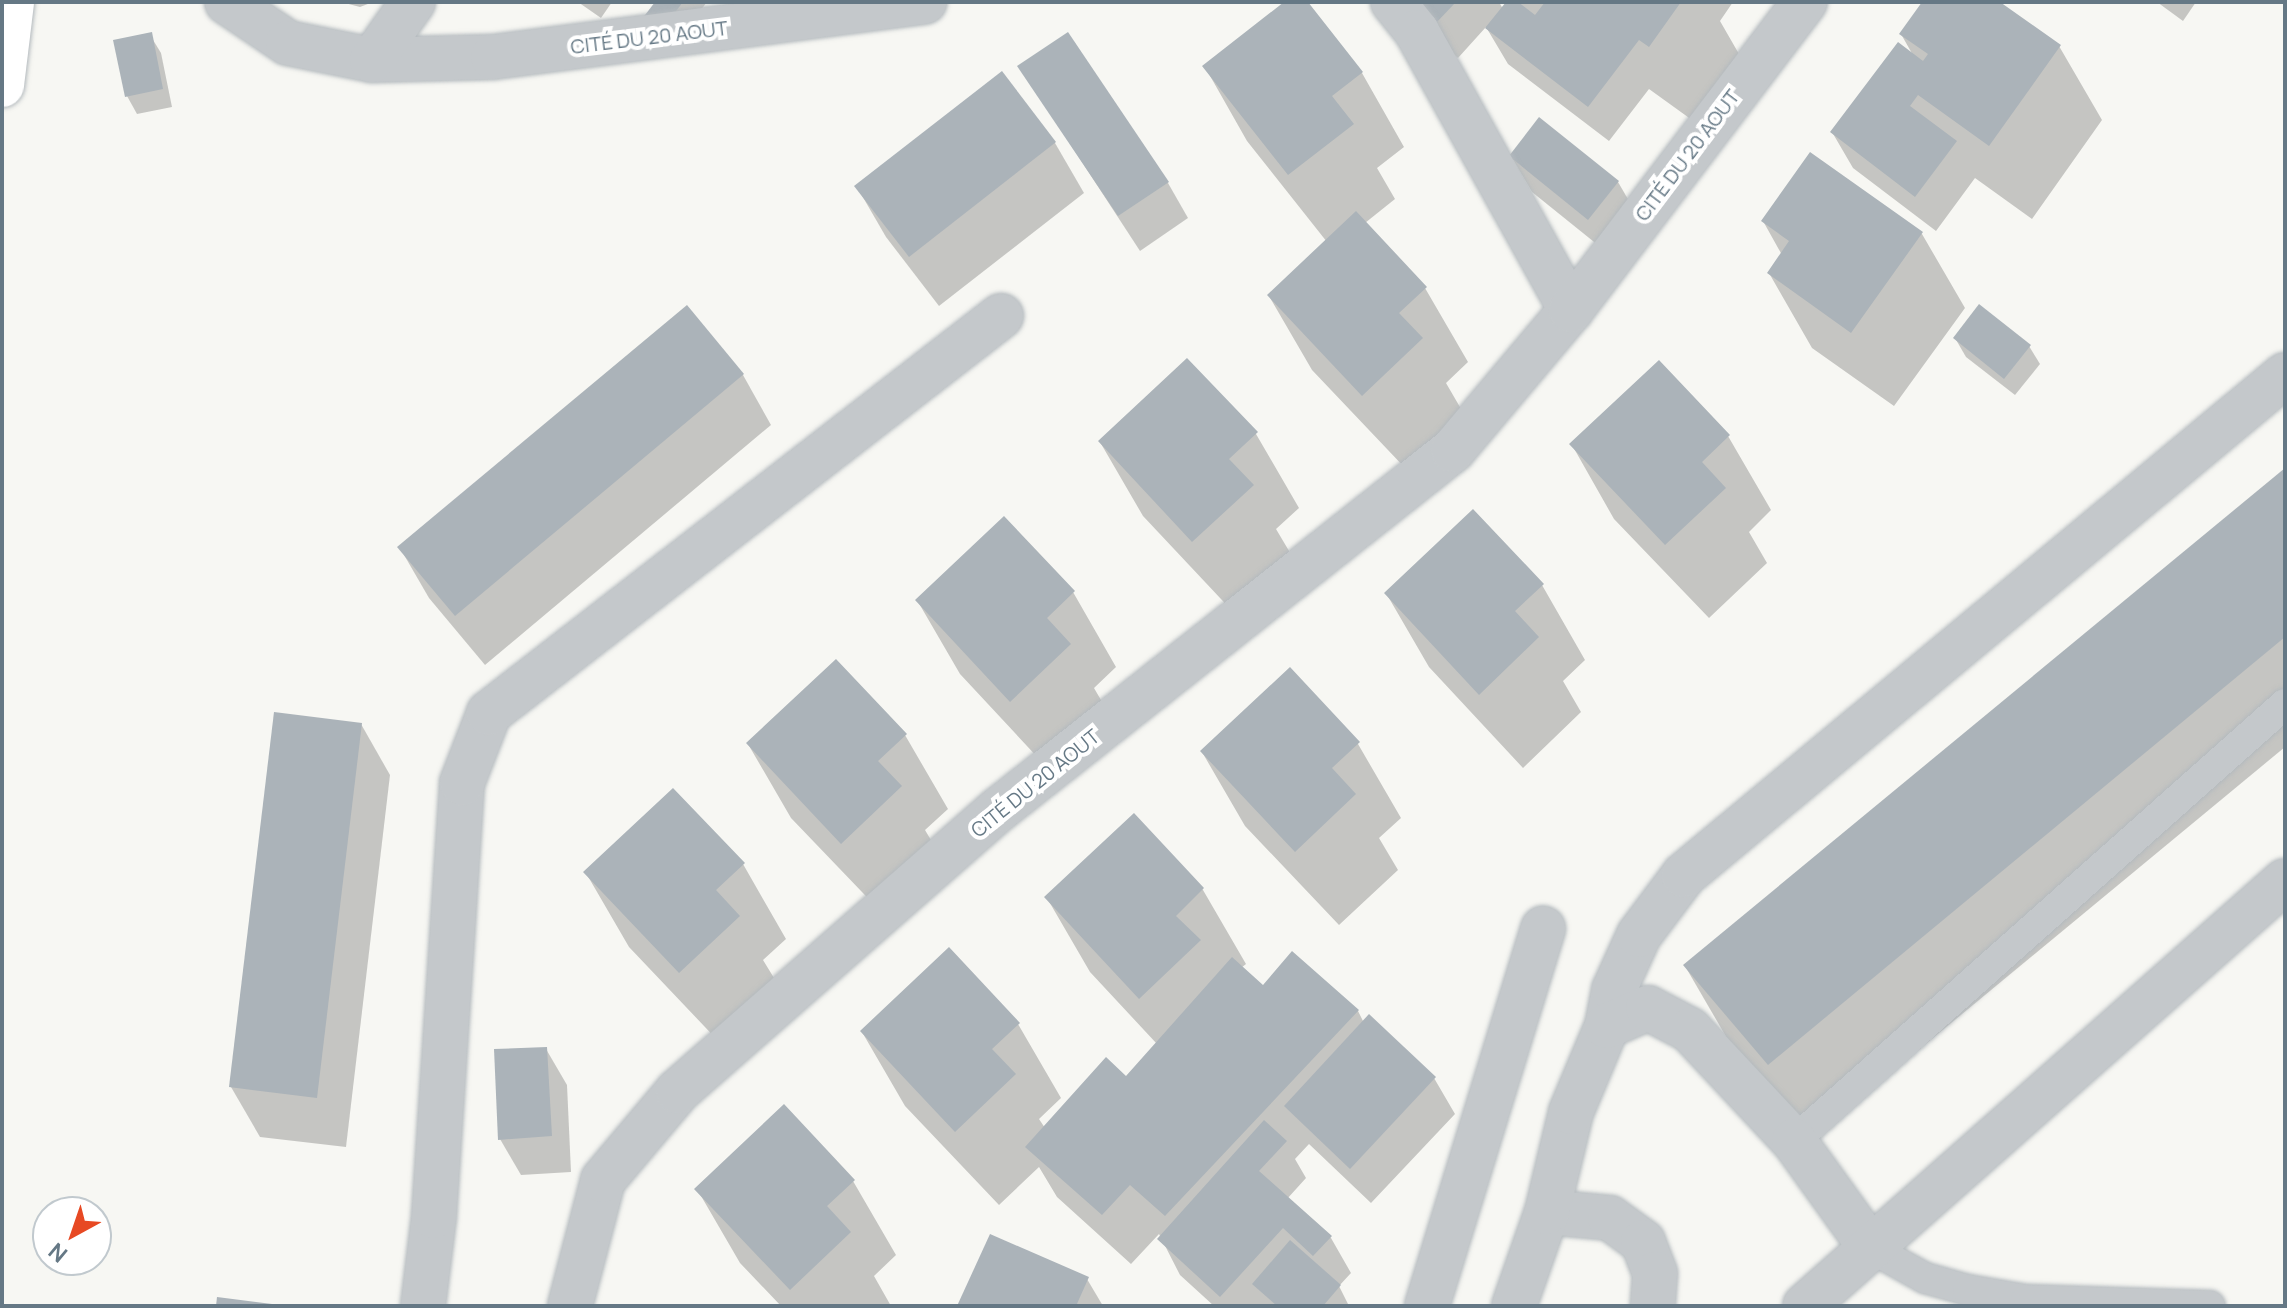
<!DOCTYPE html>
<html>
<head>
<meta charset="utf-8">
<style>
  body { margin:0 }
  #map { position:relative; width:2287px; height:1308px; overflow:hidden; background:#f7f7f3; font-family:Manrope,sans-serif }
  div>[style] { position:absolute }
  .shadow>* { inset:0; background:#0003 }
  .building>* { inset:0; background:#abb3b9 }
  .roads { filter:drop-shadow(0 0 2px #b4babe) drop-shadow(0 0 2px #b4babe) }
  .lane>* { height:30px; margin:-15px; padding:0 15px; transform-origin:15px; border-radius:15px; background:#c4c8cb }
  .street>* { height:44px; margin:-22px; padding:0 22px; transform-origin:22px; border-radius:22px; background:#c4c8cb }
  .secondary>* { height:44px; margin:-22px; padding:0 22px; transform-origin:22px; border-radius:22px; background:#fff }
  span { translate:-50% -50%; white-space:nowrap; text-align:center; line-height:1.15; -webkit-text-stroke:8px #fff; paint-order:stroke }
  .street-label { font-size:20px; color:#657885 }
  .frame { position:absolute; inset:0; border:4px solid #657885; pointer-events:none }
  .north { position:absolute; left:32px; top:1196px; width:80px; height:80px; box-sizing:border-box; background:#fff; border:2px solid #c1c9ce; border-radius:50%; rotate:220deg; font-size:22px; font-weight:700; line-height:32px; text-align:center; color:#657885 }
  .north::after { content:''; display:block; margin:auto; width:28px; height:36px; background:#e74923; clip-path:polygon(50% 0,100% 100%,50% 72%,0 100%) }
</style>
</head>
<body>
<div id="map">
  <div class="shadow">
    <div style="clip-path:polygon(341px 2px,373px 2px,360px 7px)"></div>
    <div style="clip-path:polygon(578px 2px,612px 2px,601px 18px)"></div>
    <div style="clip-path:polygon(657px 2px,707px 2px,671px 49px)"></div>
    <div style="clip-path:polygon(1287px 2px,1305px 2px,1362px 73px,1404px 147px,1377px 168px,1395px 199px,1365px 223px,1425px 288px,1468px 362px,1446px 383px,1464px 414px,1406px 469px,1312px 370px,1269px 296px,1327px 242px,1247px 141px,1205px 67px)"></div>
    <div style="clip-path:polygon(1406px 2px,1499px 2px,1503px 9px,1508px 2px,1733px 2px,1720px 21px,1739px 54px,1692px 120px,1649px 89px,1609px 141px,1508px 64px,1486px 27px,1458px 58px,1417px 21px)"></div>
    <div style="clip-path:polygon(1924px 2px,1996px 2px,2059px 46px,2102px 120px,2032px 219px,1975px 178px,1936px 231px,1853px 168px,1832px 132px,1914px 57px,1901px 34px)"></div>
    <div style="clip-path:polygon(2157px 2px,2196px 2px,2183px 21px)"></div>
    <div style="clip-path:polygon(150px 35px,161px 53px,172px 107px,137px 114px,127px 96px)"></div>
    <div style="clip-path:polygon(1020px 67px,1168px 183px,1188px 218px,1140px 251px)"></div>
    <div style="clip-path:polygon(1001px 74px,1055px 143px,1084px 193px,939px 306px,886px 237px,857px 187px)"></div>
    <div style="clip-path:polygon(1540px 120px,1618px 182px,1639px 218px,1609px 254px,1532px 192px,1511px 156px)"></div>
    <div style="clip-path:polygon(1763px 221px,1922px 234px,1965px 308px,1894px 406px,1812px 348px,1769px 273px,1782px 255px)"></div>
    <div style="clip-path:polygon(686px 308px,743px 375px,771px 425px,485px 665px,429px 598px,400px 548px)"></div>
    <div style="clip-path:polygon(1955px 338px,2029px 346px,2040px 364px,2015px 395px,1966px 357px)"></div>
    <div style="clip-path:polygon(1187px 360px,1256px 434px,1299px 508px,1276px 529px,1295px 561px,1236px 615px,1143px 516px,1100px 442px)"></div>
    <div style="clip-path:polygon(1728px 436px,1771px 510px,1749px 532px,1767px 563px,1709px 618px,1614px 519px,1572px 445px)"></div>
    <div style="clip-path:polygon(2285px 471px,2285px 747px,1812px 1138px,1728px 1040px,1685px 966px)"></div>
    <div style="clip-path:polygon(1542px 585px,1585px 660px,1563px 681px,1581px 712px,1523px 768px,1429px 667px,1386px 593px)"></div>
    <div style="clip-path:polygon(1073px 592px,1116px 667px,1094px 688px,1112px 719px,1054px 775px,960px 674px,917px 600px)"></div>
    <div style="clip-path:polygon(1289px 670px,1358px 744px,1401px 818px,1379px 838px,1398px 870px,1339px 925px,1245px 826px,1202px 752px)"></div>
    <div style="clip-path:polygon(361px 724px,390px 775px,346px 1147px,260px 1137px,231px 1087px)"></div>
    <div style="clip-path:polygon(905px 735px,948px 809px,925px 830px,944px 862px,885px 916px,791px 818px,748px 744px)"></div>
    <div style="clip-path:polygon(1134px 816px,1203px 890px,1246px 964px,1241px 968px,1263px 988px,1358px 1011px,1364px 1023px,1434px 1078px,1455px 1114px,1371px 1203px,1309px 1144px,1295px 1159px,1306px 1178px,1287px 1199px,1331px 1238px,1351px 1273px,1339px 1286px,1349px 1306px,1214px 1306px,1180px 1275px,1159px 1234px,1131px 1264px,1057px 1197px,1039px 1167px,999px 1205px,905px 1106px,862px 1032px,1018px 1024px,1061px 1098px,1039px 1119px,1045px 1128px,1126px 1079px,1157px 1044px,1090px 972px,1047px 898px)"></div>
    <div style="clip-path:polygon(743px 864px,786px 939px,763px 960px,782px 991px,723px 1046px,629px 947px,586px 873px)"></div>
    <div style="clip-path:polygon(546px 1049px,567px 1085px,571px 1172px,521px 1175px,500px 1139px)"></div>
    <div style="clip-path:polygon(853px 1181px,896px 1255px,874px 1276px,891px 1306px,781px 1306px,740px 1263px,697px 1189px)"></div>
    <div style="clip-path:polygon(1087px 1279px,1103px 1306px,960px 1306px)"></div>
  </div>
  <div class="building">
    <div style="clip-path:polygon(655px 2px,683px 2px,660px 32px,642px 19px)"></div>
    <div style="clip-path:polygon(1284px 2px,1308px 2px,1363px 72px,1332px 96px,1354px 124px,1288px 175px,1202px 66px)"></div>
    <div style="clip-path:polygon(1413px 2px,1456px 2px,1436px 23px)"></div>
    <div style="clip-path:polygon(1506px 2px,1518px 2px,1535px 15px,1545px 2px,1681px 2px,1649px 47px,1639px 40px,1588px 107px,1485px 28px)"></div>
    <div style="clip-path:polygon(1922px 2px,2000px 2px,2061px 45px,1989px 146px,1918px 95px,1910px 106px,1957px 141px,1915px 197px,1830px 132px,1898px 42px,1923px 61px,1928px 54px,1899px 34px)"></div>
    <div style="clip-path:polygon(152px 32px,163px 89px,125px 97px,113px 40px)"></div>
    <div style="clip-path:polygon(1068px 32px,1169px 182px,1118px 216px,1017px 66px)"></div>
    <div style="clip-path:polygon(1002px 71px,1056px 142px,909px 257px,854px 186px)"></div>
    <div style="clip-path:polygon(1539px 117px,1619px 181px,1588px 220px,1509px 156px)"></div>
    <div style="clip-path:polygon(1810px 152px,1923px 232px,1851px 333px,1767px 273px,1789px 241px,1761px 221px)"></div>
    <div style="clip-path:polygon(1356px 211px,1427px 287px,1399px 313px,1423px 338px,1362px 396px,1267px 295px)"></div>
    <div style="clip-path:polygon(1979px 304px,2031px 345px,2004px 379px,1953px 338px)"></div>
    <div style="clip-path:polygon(687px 305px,744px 374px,455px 616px,397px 547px)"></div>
    <div style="clip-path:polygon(1187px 358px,1258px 432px,1229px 459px,1254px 485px,1192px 542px,1098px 441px)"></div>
    <div style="clip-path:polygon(1659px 360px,1730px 435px,1702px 462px,1726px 488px,1665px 545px,1569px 444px)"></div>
    <div style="clip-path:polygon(2285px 468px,2285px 637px,1768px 1065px,1683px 965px)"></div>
    <div style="clip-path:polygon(1473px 509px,1544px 584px,1515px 611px,1539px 637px,1479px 695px,1384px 593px)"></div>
    <div style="clip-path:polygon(1004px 516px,1075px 591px,1047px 618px,1071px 644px,1010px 702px,915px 600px)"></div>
    <div style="clip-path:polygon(836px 659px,907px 734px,878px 761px,902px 786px,841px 844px,746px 743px)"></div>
    <div style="clip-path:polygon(1290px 667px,1360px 742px,1332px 768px,1356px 794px,1295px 852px,1200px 751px)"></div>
    <div style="clip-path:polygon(274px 712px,362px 723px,317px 1098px,229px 1087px)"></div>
    <div style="clip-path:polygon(673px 788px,745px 863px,716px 890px,740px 916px,679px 973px,583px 872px)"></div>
    <div style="clip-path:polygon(1134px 813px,1204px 888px,1176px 916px,1201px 940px,1139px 999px,1044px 897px)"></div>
    <div style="clip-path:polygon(949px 947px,1020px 1023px,992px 1049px,1016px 1074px,955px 1132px,860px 1031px)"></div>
    <div style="clip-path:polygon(1292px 951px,1359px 1010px,1165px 1216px,1130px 1185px,1102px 1215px,1025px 1147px,1106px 1057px,1126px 1076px,1232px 957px,1263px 985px)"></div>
    <div style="clip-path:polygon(1369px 1014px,1436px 1077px,1350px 1169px,1284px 1106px)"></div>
    <div style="clip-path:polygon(547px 1047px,552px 1136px,498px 1140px,494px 1049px)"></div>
    <div style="clip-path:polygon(784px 1104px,855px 1180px,827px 1206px,851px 1232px,790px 1290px,694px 1189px)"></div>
    <div style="clip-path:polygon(1264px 1120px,1287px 1141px,1259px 1171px,1332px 1236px,1313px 1256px,1283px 1228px,1220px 1297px,1157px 1239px)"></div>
    <div style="clip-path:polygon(990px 1234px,1089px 1277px,1076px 1306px,957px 1306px)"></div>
    <div style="clip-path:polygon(1290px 1240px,1341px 1285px,1323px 1306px,1277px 1306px,1252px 1284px)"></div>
    <div style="clip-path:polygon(217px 1297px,272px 1304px,272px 1306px,216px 1306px)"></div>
  </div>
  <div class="roads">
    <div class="lane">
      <div style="left:1794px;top:1141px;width:657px;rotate:-41.67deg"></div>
      <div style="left:1871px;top:1248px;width:62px;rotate:29.1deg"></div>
      <div style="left:1925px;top:1278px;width:45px;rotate:15.6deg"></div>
      <div style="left:1968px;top:1290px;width:59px;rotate:9.8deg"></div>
      <div style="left:2026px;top:1300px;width:184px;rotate:1.9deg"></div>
    </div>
    <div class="street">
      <div style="left:227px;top:2px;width:73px;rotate:33.9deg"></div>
      <div style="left:288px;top:43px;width:86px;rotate:11.4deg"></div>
      <div style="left:372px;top:60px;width:121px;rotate:-1.4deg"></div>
      <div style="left:493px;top:57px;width:435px;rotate:-7.3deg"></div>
      <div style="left:1393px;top:2px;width:38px;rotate:51deg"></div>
      <div style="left:1417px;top:32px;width:318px;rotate:61deg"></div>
      <div style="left:372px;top:60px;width:71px;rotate:-54.7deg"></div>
      <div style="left:1607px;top:1026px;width:37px;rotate:-79deg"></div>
      <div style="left:1614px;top:990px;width:60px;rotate:-65.6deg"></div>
      <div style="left:1639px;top:935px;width:75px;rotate:-53.1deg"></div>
      <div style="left:1684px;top:875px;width:782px;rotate:-39.76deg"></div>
      <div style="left:1547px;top:1212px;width:63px;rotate:5.4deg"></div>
      <div style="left:1610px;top:1218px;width:41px;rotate:36deg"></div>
      <div style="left:1643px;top:1242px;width:34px;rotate:69deg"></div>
      <div style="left:1655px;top:1274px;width:32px;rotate:94deg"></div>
      <div style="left:423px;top:1306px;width:91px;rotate:-83deg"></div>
      <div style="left:434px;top:1216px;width:434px;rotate:-86.3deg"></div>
      <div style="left:462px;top:783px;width:75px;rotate:-68.9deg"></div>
      <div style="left:489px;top:713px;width:648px;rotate:-37.79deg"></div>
      <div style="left:570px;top:1306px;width:130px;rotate:-75.3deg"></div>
      <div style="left:603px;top:1180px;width:116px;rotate:-49.9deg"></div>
      <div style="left:678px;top:1091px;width:426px;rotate:-41.3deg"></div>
      <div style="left:998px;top:810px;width:580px;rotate:-38.35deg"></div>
      <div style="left:1453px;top:450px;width:183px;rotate:-49.9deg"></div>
      <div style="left:1571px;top:310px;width:387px;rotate:-52.8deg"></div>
      <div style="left:1427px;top:1306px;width:395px;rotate:-72.9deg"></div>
      <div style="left:1514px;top:1306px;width:100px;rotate:-70.7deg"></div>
      <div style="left:1547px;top:1212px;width:103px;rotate:-76.5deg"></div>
      <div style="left:1571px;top:1112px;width:93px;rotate:-67.3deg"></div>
      <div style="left:1607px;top:1026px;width:45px;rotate:-23.7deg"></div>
      <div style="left:1648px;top:1008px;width:47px;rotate:27.6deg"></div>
      <div style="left:1690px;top:1030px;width:152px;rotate:46.9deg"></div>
      <div style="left:1794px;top:1141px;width:132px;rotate:54.3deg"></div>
      <div style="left:1805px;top:1306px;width:641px;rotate:-41.52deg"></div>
    </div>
    <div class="secondary">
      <div style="left:2px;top:85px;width:84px;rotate:-83.1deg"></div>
    </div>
  </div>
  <div class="street-label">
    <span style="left:649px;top:37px;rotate:-7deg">CITÉ DU 20 AOUT</span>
    <span style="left:1687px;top:155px;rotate:-53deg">CITÉ DU 20 AOUT</span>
    <span style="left:1035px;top:783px;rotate:-39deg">CITÉ DU 20 AOUT</span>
  </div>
  <div class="frame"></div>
  <div class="north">N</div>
</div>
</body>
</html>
